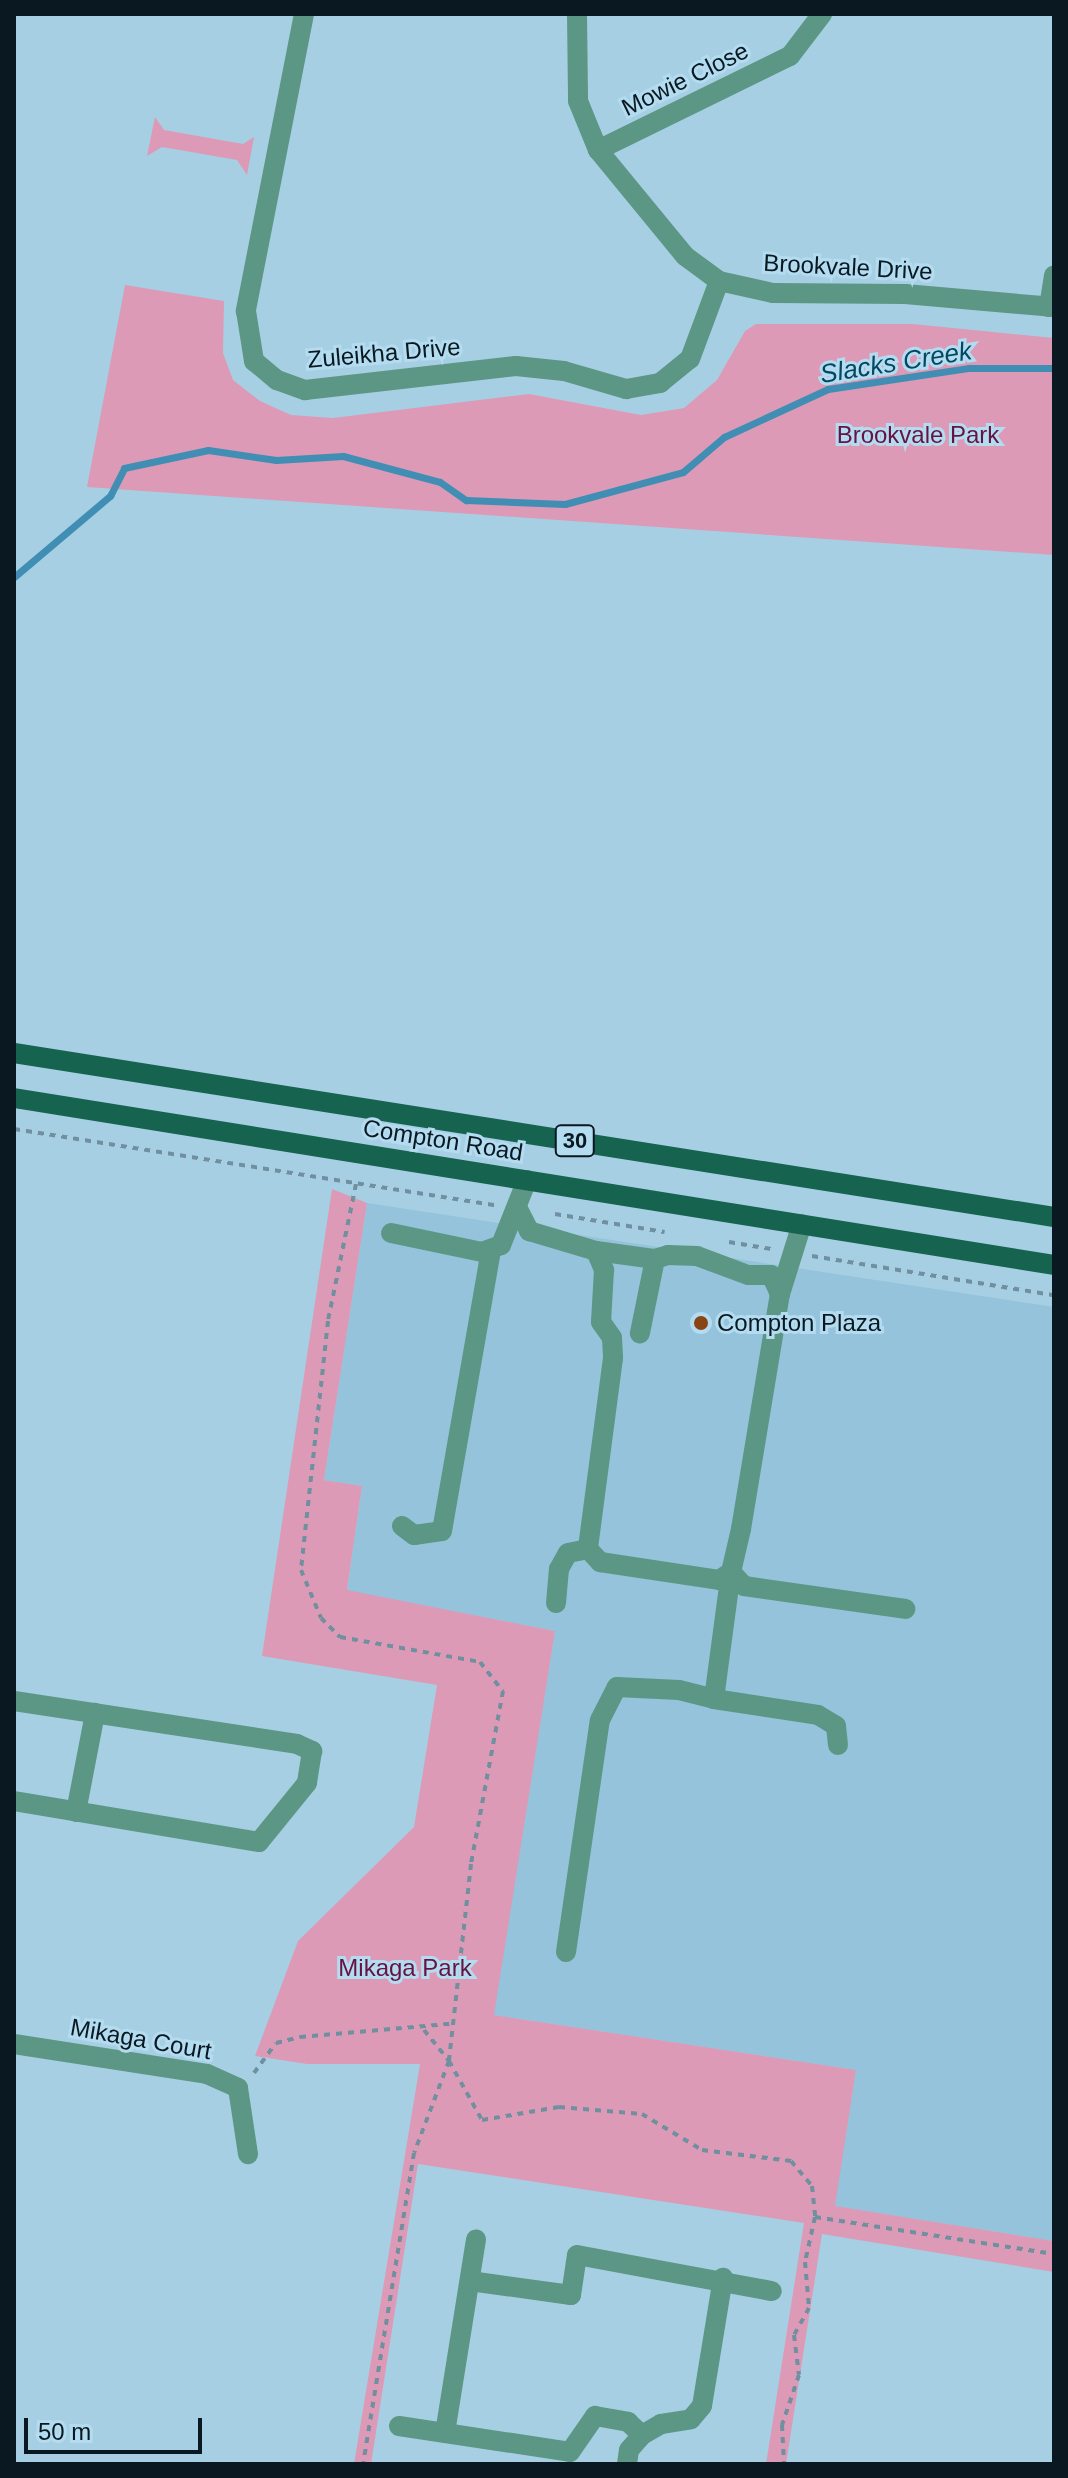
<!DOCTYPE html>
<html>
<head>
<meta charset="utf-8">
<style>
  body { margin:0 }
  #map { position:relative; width:1068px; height:2478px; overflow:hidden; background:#a7cfe4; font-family:Arial,sans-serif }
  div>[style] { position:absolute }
  .built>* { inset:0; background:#94c3db }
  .green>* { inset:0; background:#dc9ab7 }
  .stream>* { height:7px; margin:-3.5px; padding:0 3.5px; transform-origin:3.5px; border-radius:3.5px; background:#408eb3 }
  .path>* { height:4px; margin-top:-2px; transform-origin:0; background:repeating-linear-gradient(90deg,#708f9f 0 6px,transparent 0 12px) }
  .minor>* { height:20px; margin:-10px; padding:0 10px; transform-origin:10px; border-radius:10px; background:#5b9784 }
  .major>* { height:20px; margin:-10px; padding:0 10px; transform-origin:10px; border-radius:10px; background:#166350 }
  .dots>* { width:22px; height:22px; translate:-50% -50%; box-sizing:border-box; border:4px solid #b4dcf1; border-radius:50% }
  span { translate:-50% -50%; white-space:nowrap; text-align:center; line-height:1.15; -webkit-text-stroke:6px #b4dcf1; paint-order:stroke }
  .shield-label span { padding:2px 6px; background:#b4dcf1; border:2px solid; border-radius:6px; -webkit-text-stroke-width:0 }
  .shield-label { font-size:22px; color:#0a1921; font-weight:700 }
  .street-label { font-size:24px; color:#0a1921 }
  .park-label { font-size:24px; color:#671341 }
  .poi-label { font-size:24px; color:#0a1921 }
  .left { translate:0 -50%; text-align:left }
  .water-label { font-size:26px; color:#034761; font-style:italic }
  .frame { position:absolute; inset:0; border:16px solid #0a1921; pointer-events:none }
  .scale { position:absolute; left:24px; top:2418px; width:178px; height:36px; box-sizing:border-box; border:4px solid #0a1921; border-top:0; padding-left:10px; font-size:24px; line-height:28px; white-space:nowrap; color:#0a1921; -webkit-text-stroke:6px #b4dcf1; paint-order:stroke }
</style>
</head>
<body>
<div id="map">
  <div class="built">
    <div style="clip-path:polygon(367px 1203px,1054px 1307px,1054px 2241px,834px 2206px,856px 2070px,493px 2015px,555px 1631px,347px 1591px,362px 1486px,324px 1480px)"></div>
  </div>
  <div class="green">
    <div style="clip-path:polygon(155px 117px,164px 130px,243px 144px,254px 137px,247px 175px,237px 160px,162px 147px,147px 156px)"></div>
    <div style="clip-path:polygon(125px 285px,224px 301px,223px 353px,233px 380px,260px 401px,291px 415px,333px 418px,529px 394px,641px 415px,684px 408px,717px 380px,745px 331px,756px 324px,913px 324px,1054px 338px,1054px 555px,87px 487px)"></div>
    <div style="clip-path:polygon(332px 1189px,367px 1203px,324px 1480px,362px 1486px,347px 1590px,555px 1631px,494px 2015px,856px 2070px,835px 2206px,1054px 2241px,1054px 2272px,822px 2234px,786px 2464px,766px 2464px,804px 2223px,418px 2164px,371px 2464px,354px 2464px,420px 2064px,307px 2064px,255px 2056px,298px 1941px,414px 1827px,437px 1685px,262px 1656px)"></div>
  </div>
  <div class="stream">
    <div style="left:14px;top:577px;width:126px;rotate:-40.2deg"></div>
    <div style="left:110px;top:496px;width:31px;rotate:-63deg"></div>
    <div style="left:124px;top:468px;width:86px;rotate:-12.1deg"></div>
    <div style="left:208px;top:450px;width:69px;rotate:8.4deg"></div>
    <div style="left:276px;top:460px;width:67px;rotate:-3.4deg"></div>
    <div style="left:343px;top:456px;width:100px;rotate:15deg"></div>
    <div style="left:440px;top:482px;width:32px;rotate:35deg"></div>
    <div style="left:466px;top:500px;width:99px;rotate:2.3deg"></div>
    <div style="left:565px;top:504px;width:122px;rotate:-15.2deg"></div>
    <div style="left:683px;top:472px;width:54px;rotate:-40.5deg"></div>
    <div style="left:724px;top:437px;width:115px;rotate:-24.8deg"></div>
    <div style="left:828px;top:389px;width:143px;rotate:-8.5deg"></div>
    <div style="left:969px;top:368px;width:85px"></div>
  </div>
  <div class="path">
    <div style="left:14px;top:1129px;width:487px;rotate:9deg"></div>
    <div style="left:356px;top:1184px;width:140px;rotate:101.6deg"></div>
    <div style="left:328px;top:1321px;width:250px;rotate:96.2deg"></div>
    <div style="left:301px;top:1570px;width:52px;rotate:67.4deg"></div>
    <div style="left:321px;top:1618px;width:27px;rotate:45deg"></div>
    <div style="left:340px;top:1637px;width:142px;rotate:10.1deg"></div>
    <div style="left:480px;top:1662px;width:37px;rotate:52deg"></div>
    <div style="left:503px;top:1691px;width:176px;rotate:100.5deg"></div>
    <div style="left:471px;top:1864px;width:198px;rotate:96.4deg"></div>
    <div style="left:449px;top:2061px;width:98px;rotate:110.8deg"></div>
    <div style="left:414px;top:2153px;width:315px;rotate:99.3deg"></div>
    <div style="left:555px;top:1214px;width:111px;rotate:9.3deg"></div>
    <div style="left:729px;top:1242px;width:43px;rotate:9.5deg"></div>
    <div style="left:812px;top:1256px;width:245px;rotate:9.2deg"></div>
    <div style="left:424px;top:2030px;width:40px;rotate:51deg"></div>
    <div style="left:449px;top:2061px;width:68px;rotate:60.8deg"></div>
    <div style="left:482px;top:2120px;width:78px;rotate:-9.6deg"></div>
    <div style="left:559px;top:2107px;width:83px;rotate:4.8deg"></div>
    <div style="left:642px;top:2114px;width:70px;rotate:31deg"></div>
    <div style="left:702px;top:2150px;width:90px;rotate:7deg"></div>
    <div style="left:791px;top:2161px;width:33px;rotate:50deg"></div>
    <div style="left:812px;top:2186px;width:31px;rotate:84deg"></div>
    <div style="left:815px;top:2217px;width:46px;rotate:102.5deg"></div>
    <div style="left:805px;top:2262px;width:46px;rotate:85deg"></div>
    <div style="left:809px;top:2308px;width:31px;rotate:119deg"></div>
    <div style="left:794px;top:2335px;width:40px;rotate:82.9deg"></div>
    <div style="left:799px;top:2375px;width:53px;rotate:108.8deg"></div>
    <div style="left:782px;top:2425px;width:39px;rotate:87deg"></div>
    <div style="left:254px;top:2073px;width:37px;rotate:-54deg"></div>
    <div style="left:276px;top:2043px;width:25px;rotate:-14deg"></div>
    <div style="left:300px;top:2037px;width:151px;rotate:-5deg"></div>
    <div style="left:815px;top:2217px;width:242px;rotate:8.8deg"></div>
  </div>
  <div class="minor">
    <div style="left:304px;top:14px;width:303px;rotate:101.1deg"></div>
    <div style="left:246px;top:311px;width:51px;rotate:80.9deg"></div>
    <div style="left:254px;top:361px;width:30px;rotate:40deg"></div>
    <div style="left:277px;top:380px;width:30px;rotate:20deg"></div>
    <div style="left:305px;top:390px;width:212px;rotate:-6.5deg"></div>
    <div style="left:516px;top:366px;width:48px;rotate:5.9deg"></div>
    <div style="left:564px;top:371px;width:65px;rotate:16.2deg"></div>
    <div style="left:626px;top:389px;width:35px;rotate:-10deg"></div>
    <div style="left:660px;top:383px;width:38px;rotate:-39deg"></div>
    <div style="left:690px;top:359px;width:83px;rotate:-69.6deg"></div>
    <div style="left:577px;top:14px;width:87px;rotate:89.3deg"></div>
    <div style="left:578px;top:101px;width:53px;rotate:67.8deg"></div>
    <div style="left:598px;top:150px;width:137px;rotate:50.6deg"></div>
    <div style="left:685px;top:256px;width:42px;rotate:36.3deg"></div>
    <div style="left:719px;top:281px;width:55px;rotate:12.5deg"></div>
    <div style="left:773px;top:293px;width:132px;rotate:0.4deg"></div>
    <div style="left:905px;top:294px;width:150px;rotate:5deg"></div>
    <div style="left:598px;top:150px;width:214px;rotate:-26.1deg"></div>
    <div style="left:790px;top:56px;width:53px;rotate:-52.7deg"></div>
    <div style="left:1049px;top:307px;width:32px;rotate:-81deg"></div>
    <div style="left:518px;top:1209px;width:25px;rotate:63deg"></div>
    <div style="left:529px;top:1231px;width:70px;rotate:16.6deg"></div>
    <div style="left:596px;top:1251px;width:21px;rotate:67deg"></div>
    <div style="left:604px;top:1270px;width:52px;rotate:93.3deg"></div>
    <div style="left:601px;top:1322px;width:19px;rotate:55deg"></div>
    <div style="left:612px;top:1338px;width:20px;rotate:87deg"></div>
    <div style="left:613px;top:1358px;width:193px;rotate:97.5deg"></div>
    <div style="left:588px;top:1549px;width:18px;rotate:47deg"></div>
    <div style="left:600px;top:1562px;width:120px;rotate:8.6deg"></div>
    <div style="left:719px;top:1580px;width:14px;rotate:-34deg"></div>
    <div style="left:731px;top:1572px;width:44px;rotate:-76.9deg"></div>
    <div style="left:741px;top:1529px;width:238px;rotate:-80.6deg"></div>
    <div style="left:780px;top:1294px;width:21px;rotate:-115deg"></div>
    <div style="left:771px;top:1275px;width:23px;rotate:180deg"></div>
    <div style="left:748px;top:1275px;width:54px;rotate:-159.6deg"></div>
    <div style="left:697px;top:1256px;width:29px;rotate:-178deg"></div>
    <div style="left:668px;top:1255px;width:14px;rotate:163deg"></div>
    <div style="left:655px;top:1259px;width:76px;rotate:101.5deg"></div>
    <div style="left:391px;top:1233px;width:93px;rotate:11.8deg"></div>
    <div style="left:482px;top:1252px;width:20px;rotate:-20deg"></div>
    <div style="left:501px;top:1245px;width:70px;rotate:-68.2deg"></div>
    <div style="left:596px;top:1251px;width:60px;rotate:7.7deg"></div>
    <div style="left:780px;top:1294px;width:73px;rotate:-72.6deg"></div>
    <div style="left:402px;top:1526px;width:15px;rotate:37deg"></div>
    <div style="left:414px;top:1535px;width:28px;rotate:-8deg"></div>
    <div style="left:442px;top:1531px;width:286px;rotate:-80.1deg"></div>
    <div style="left:731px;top:1572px;width:19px;rotate:47deg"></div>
    <div style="left:744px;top:1586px;width:163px;rotate:8.1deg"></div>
    <div style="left:556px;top:1603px;width:34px;rotate:-85deg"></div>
    <div style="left:559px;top:1569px;width:18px;rotate:-61deg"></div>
    <div style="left:568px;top:1553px;width:20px;rotate:-11deg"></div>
    <div style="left:714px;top:1699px;width:105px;rotate:8.7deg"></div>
    <div style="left:818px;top:1715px;width:21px;rotate:31deg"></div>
    <div style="left:836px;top:1726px;width:19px;rotate:84deg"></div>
    <div style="left:14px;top:1701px;width:286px;rotate:8.6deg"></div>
    <div style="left:297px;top:1744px;width:17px;rotate:25deg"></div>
    <div style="left:312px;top:1751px;width:32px;rotate:99deg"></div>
    <div style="left:307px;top:1783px;width:76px;rotate:129.1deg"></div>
    <div style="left:259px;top:1842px;width:248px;rotate:-170.5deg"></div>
    <div style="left:76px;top:1812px;width:101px;rotate:-79.1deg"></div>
    <div style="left:566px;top:1952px;width:234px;rotate:-81.7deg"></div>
    <div style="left:600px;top:1720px;width:37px;rotate:-63deg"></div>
    <div style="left:617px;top:1687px;width:62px;rotate:2.8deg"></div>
    <div style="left:679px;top:1690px;width:36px;rotate:14deg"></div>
    <div style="left:714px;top:1699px;width:128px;rotate:-82.4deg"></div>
    <div style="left:14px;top:2044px;width:195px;rotate:8.8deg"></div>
    <div style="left:207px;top:2074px;width:34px;rotate:24deg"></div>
    <div style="left:238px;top:2088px;width:67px;rotate:81.4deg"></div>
    <div style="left:470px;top:2281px;width:102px;rotate:7.9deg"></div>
    <div style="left:571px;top:2295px;width:40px;rotate:-81.5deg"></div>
    <div style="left:577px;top:2255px;width:198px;rotate:10.5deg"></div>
    <div style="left:399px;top:2426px;width:173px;rotate:8.6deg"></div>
    <div style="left:570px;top:2452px;width:44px;rotate:-55.2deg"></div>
    <div style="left:595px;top:2416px;width:34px;rotate:10deg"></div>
    <div style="left:628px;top:2422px;width:19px;rotate:43deg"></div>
    <div style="left:445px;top:2433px;width:196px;rotate:-80.9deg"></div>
    <div style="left:627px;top:2464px;width:14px;rotate:-82deg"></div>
    <div style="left:629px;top:2450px;width:20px;rotate:-49deg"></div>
    <div style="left:642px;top:2435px;width:22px;rotate:-30deg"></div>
    <div style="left:661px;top:2424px;width:30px;rotate:-9deg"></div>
    <div style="left:691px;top:2419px;width:17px;rotate:-50deg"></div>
    <div style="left:702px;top:2406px;width:130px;rotate:-80.7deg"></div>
  </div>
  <div class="major">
    <div style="left:14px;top:1053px;width:1053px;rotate:8.96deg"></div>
    <div style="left:14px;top:1098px;width:1053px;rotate:9.12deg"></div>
  </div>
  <div class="dots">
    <div style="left:701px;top:1323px;background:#884515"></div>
  </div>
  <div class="shield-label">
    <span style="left:575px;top:1141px">30</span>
  </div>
  <div class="street-label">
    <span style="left:685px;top:79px;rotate:-26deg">Mowie Close</span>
    <span style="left:848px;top:267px;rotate:3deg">Brookvale Drive</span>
    <span style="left:384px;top:353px;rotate:-5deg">Zuleikha Drive</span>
    <span style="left:443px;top:1140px;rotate:9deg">Compton Road</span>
    <span style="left:141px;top:2039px;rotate:10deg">Mikaga Court</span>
  </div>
  <div class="park-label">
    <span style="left:918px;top:435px">Brookvale Park</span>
    <span style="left:405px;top:1968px">Mikaga Park</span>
  </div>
  <div class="poi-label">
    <span class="left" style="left:717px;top:1323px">Compton Plaza</span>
  </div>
  <div class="water-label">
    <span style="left:896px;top:363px;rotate:-9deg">Slacks Creek</span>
  </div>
  <div class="frame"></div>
  <div class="scale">50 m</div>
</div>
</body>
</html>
